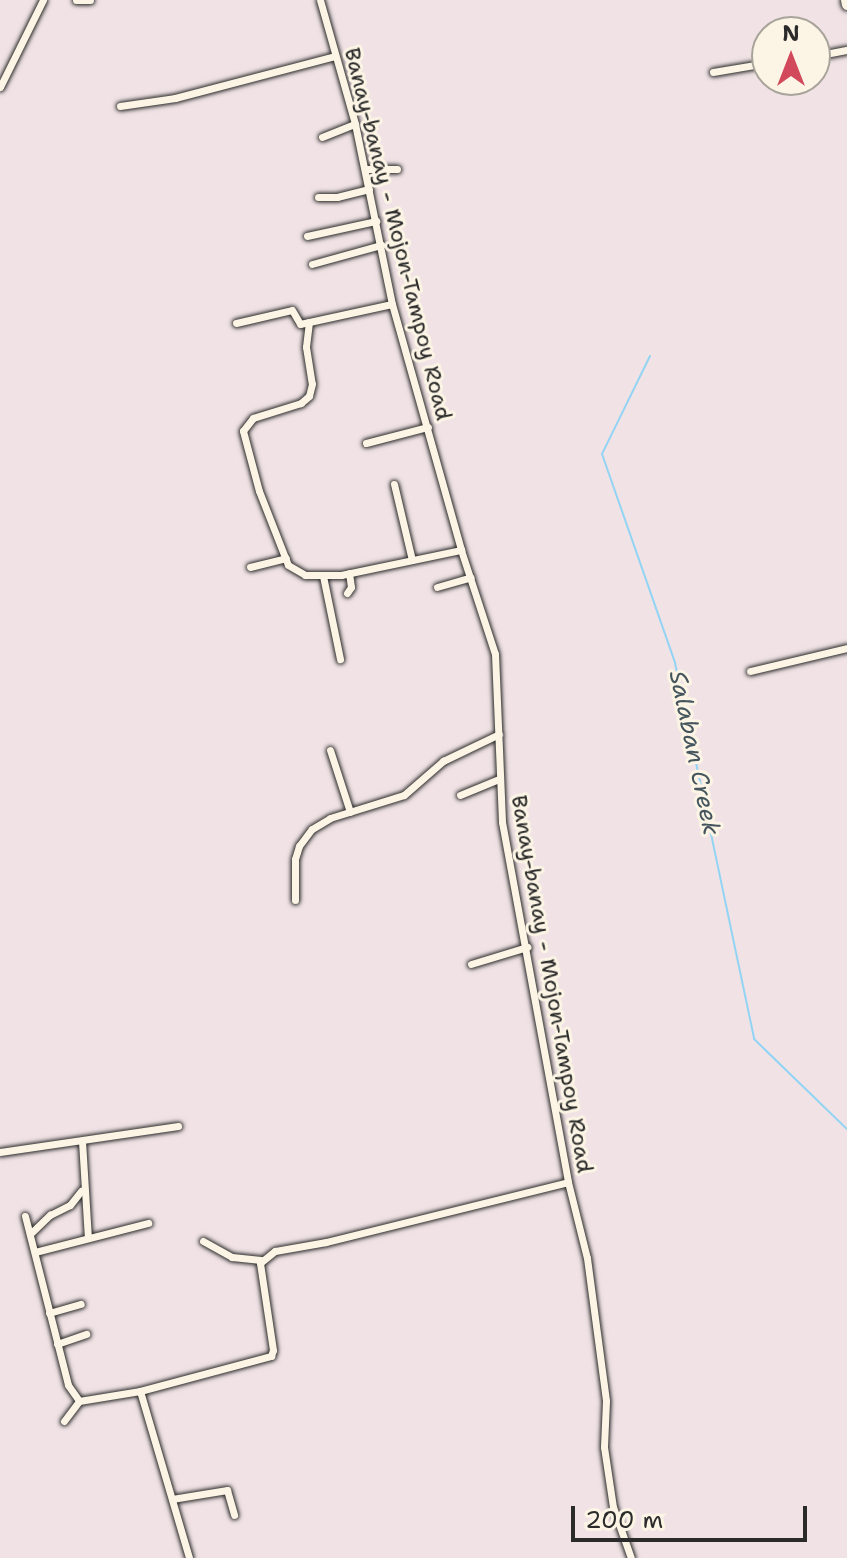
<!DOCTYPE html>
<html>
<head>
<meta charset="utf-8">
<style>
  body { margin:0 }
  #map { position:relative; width:847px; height:1558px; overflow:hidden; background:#f1e3e5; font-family:"Shantell Sans",sans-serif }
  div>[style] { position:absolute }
  .stream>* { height:2px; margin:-1px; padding:0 1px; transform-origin:1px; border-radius:1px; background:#93d4f4 }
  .roads { filter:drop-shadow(0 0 2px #2b2b2b) drop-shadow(0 0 2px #2b2b2b) }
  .street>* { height:7px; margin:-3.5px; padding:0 3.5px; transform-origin:3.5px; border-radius:3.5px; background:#fcf5e5 }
  .secondary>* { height:10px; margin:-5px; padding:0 5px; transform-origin:5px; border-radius:5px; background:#fcf5e5 }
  span { translate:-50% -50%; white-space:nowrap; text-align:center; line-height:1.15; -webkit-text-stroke:6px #fcf5e5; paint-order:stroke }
  .street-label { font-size:22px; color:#2b2b2b }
  .water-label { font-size:24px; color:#45555d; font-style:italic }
  .north { position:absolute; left:751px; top:16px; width:80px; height:80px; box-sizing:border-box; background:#fcf5e5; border:2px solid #a8a49b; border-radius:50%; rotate:0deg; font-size:22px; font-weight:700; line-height:32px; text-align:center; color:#2b2b2b }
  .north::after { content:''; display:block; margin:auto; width:28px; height:36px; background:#d1495b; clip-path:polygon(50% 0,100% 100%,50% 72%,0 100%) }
  .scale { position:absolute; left:571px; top:1506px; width:236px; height:36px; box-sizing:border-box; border:4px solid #2b2b2b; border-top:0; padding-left:10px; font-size:24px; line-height:28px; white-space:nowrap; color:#2b2b2b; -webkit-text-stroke:6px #fcf5e5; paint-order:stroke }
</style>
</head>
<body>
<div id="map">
  <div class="stream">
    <div style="left:650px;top:356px;width:109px;rotate:116.1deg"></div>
    <div style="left:602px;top:454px;width:221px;rotate:70.7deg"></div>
    <div style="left:675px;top:663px;width:384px;rotate:78.1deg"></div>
    <div style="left:754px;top:1039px;width:129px;rotate:44.1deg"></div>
  </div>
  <div class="roads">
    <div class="street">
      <div style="left:76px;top:0;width:14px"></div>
      <div style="left:320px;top:0;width:129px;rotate:74.2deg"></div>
      <div style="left:355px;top:124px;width:184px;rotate:78.4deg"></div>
      <div style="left:392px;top:304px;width:255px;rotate:74.3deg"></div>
      <div style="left:461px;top:550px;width:109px;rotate:71.9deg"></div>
      <div style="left:495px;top:654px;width:168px;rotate:87.6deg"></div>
      <div style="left:502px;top:822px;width:366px;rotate:79.6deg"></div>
      <div style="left:568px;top:1182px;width:78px;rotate:76deg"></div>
      <div style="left:587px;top:1258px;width:144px;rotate:82.4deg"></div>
      <div style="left:606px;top:1401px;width:46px;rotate:92.5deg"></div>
      <div style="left:604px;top:1447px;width:61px;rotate:81.5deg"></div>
      <div style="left:613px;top:1507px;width:54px;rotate:70.6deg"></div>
      <div style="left:815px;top:56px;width:33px;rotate:-11deg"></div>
      <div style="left:713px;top:72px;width:55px;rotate:-9.5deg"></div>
      <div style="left:0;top:87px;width:97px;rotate:-63.7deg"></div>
      <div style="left:120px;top:106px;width:56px;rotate:-8.3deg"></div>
      <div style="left:175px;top:98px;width:165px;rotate:-14.7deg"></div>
      <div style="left:322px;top:137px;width:35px;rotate:-22deg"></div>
      <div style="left:365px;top:169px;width:32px"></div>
      <div style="left:318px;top:197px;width:19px"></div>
      <div style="left:337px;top:197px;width:33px;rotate:-14deg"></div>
      <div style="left:307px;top:236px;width:71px;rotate:-12.3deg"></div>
      <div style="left:312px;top:264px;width:72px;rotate:-15.4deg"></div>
      <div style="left:309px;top:322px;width:25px;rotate:97deg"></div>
      <div style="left:306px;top:347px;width:37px;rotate:81deg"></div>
      <div style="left:312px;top:384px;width:12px;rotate:104deg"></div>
      <div style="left:309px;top:396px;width:11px;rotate:139deg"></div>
      <div style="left:301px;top:403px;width:50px;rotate:162.6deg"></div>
      <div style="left:253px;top:418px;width:16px;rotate:128deg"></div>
      <div style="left:243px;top:431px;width:62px;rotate:75.1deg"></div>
      <div style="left:259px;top:491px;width:79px;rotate:68.6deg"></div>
      <div style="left:288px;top:565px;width:20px;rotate:30deg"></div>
      <div style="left:305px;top:575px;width:36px"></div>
      <div style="left:341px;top:575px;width:123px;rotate:-11.8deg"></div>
      <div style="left:236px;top:323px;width:57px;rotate:-13.1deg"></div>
      <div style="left:292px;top:310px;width:16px;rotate:60deg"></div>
      <div style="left:300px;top:324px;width:94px;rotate:-12.3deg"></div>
      <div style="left:366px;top:443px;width:64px;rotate:-14.5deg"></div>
      <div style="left:394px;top:484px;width:78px;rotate:76.7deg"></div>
      <div style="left:250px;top:567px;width:37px;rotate:-14deg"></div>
      <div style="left:323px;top:576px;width:85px;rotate:78.4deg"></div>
      <div style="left:437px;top:587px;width:35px;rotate:-16deg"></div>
      <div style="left:347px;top:593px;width:7px;rotate:-56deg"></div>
      <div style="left:351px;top:587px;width:14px;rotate:-98deg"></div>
      <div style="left:750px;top:671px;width:100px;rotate:-13.3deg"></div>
      <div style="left:330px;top:750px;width:65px;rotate:72.1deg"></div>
      <div style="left:460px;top:795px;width:42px;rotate:-22.3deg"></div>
      <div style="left:295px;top:900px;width:41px;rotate:-90deg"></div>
      <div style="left:295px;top:859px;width:14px;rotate:-73deg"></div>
      <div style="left:299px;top:846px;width:21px;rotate:-53deg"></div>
      <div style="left:312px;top:829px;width:21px;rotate:-31deg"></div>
      <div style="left:330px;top:818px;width:77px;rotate:-17.3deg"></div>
      <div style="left:404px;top:795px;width:52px;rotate:-41.1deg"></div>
      <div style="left:443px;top:761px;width:62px;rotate:-25.7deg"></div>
      <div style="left:471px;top:964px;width:59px;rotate:-16.9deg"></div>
      <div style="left:82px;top:1141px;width:97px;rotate:86.5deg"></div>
      <div style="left:0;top:1152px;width:180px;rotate:-8.3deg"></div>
      <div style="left:25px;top:1216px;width:174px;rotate:75.7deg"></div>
      <div style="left:68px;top:1385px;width:19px;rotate:55deg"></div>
      <div style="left:30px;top:1234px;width:28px;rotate:-44deg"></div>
      <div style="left:50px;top:1215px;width:22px;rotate:-27deg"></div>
      <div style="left:70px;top:1205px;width:18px;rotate:-52deg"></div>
      <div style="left:203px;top:1241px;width:33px;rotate:29deg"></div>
      <div style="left:232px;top:1257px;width:29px;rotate:6deg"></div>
      <div style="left:35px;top:1252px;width:117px;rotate:-14.4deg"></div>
      <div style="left:49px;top:1313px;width:33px;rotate:-16deg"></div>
      <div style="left:57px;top:1344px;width:31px;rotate:-19deg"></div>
      <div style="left:140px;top:1391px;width:174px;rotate:73.6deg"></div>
      <div style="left:64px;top:1421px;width:25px;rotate:-53deg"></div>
      <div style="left:79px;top:1401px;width:62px;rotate:-9.3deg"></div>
      <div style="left:140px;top:1391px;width:136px;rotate:-15deg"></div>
      <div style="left:271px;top:1356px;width:6px;rotate:-72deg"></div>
      <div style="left:273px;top:1350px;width:88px;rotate:-98.5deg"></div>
      <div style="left:260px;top:1263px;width:19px;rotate:-39deg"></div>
      <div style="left:275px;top:1251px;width:52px;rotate:-10deg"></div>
      <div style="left:326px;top:1242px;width:249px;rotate:-13.9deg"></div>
      <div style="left:172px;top:1499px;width:56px;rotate:-9.3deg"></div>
      <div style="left:227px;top:1490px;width:26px;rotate:74deg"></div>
    </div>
    <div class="secondary">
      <div style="left:846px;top:0;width:5px;rotate:79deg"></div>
    </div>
  </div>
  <div class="street-label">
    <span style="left:398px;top:234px;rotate:76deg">Banay-banay - Mojon-Tampoy Road</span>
    <span style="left:552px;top:984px;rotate:80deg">Banay-banay - Mojon-Tampoy Road</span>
  </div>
  <div class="water-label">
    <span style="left:694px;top:753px;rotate:78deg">Salaban Creek</span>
  </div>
  <div class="north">N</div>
  <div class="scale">200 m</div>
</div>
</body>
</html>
